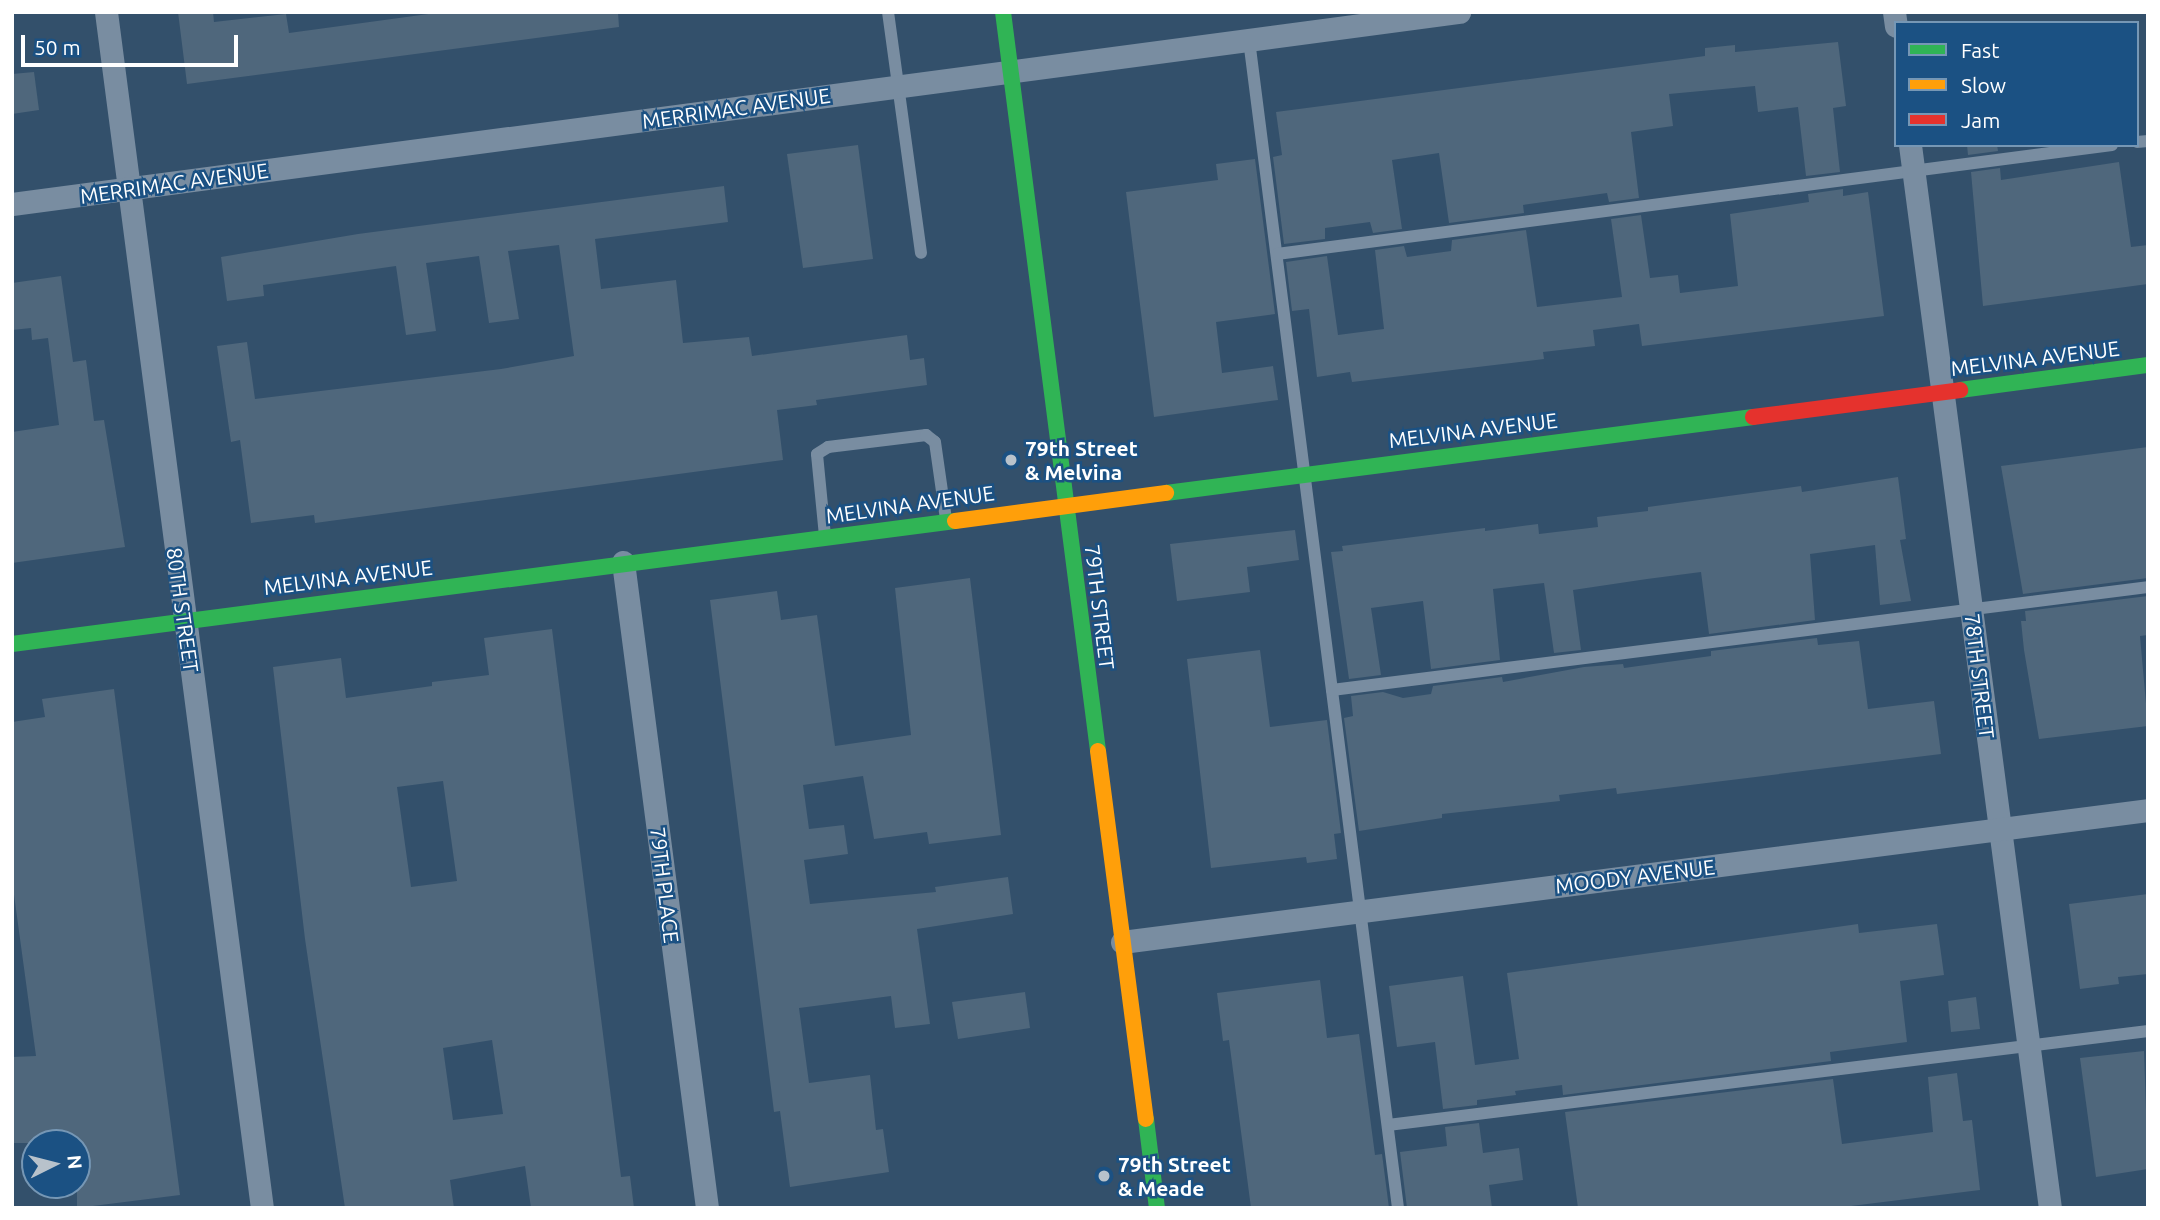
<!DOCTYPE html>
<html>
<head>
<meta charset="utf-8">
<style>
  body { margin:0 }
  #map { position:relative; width:2160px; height:1220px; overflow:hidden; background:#33506b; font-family:Ubuntu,sans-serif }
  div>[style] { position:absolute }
  .building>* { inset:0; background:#4f677c }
  .lane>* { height:12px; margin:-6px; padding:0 6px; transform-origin:6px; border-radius:6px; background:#798da1 }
  .street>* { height:23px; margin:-11.5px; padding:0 11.5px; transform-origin:11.5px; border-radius:11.5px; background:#798da1 }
  .fast>* { height:16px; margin:-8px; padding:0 8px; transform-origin:8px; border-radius:8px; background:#30b455 }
  .slow>* { height:16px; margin:-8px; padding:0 8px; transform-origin:8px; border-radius:8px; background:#ff9f0a }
  .jam>* { height:16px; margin:-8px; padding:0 8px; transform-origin:8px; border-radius:8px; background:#e5322d }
  .dots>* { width:19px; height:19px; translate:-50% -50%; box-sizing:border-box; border:4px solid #1b5183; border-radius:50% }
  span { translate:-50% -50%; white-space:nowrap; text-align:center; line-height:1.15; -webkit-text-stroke:5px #1b5183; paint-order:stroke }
  .street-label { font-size:21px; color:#fff }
  .poi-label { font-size:21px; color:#fff; font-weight:700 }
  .left { translate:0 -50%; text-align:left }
  .frame { position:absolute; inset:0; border:14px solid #fff; pointer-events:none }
  .legend { position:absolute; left:1894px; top:21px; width:245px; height:126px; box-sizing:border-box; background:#1b5183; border:2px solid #7697b5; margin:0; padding:9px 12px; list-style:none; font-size:21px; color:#fff }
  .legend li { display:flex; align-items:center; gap:14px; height:35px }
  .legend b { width:35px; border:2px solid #7697b5 }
  .north { position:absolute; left:21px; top:1129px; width:70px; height:70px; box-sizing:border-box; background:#1b5183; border:2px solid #7697b5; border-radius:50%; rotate:84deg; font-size:19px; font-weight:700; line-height:28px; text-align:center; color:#fff }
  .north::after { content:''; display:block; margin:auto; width:24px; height:32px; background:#b8c2cb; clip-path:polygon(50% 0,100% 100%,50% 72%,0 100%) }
  .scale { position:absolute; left:21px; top:35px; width:217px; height:32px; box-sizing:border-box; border:4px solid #fff; border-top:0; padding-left:9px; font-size:21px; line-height:24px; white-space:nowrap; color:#fff; -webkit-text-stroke:5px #1b5183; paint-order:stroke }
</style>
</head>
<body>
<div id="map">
  <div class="building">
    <div style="clip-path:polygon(178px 12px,213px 12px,214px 22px,286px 14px,289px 33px,443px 12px,618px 12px,619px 27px,187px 84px)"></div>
    <div style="clip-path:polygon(1838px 42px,1846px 106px,1833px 108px,1840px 172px,1806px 176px,1798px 107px,1758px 112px,1755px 86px,1669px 94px,1673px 126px,1631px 132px,1639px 198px,1609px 202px,1607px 193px,1523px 205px,1524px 213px,1449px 223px,1439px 153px,1392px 160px,1402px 229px,1373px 233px,1370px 222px,1325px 228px,1325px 239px,1284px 244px,1273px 157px,1282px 155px,1276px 112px,1705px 56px,1705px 48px,1735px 45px,1735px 52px)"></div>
    <div style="clip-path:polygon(34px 72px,39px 110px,12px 114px,12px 74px)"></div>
    <div style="clip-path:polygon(858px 145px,873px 259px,803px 268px,787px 154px)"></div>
    <div style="clip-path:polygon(1967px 145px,1997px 145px,1998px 151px,1968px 155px)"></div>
    <div style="clip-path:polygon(1255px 159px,1275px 314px,1216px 322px,1222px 373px,1273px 366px,1278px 400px,1154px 417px,1126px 192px,1218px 180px,1216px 164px)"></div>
    <div style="clip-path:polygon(2119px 162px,2131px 247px,2148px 245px,2148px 284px,1983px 306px,1971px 172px,2000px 168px,2001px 180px)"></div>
    <div style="clip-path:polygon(724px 186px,728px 222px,595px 239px,601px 289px,676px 280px,683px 343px,749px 337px,752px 356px,907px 335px,910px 360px,924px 358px,927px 385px,816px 400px,817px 405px,777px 410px,783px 460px,315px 523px,314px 515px,251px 523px,240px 440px,231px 442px,217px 346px,247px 342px,255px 399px,501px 369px,574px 356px,559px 245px,508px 251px,519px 319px,489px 323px,479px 256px,426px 263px,436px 331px,406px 335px,396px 266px,263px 285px,264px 296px,227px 301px,221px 257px,358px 234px)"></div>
    <div style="clip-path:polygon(1843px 189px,1843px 196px,1868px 192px,1884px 316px,1642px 346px,1639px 324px,1593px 330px,1595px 346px,1543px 352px,1544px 359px,1352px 382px,1350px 372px,1317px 377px,1309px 309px,1292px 311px,1286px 262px,1327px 256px,1338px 335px,1384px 329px,1375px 250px,1404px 246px,1407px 257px,1451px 251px,1452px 240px,1526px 230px,1537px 307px,1622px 297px,1611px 219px,1641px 215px,1650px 278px,1678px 275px,1680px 293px,1738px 286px,1730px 214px,1809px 202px,1808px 194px)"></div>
    <div style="clip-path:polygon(61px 276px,73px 362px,86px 360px,94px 421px,104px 420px,125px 547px,12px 563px,12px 432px,59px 425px,48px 338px,32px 340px,31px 328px,12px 330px,12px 283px)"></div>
    <div style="clip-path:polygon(2148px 447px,2148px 578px,2023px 594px,2001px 466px)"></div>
    <div style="clip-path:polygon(1898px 477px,1906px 539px,1900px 540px,1911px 601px,1880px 605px,1875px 545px,1810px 554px,1815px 620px,1709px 634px,1701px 572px,1647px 579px,1573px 590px,1581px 650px,1554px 653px,1544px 583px,1493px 589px,1500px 660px,1431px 669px,1423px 601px,1371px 608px,1381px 675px,1349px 679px,1331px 552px,1343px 551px,1342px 546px,1485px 528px,1485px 531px,1538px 524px,1539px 534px,1598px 527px,1597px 517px,1648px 511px,1648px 507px,1801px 486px,1802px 492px)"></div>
    <div style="clip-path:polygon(1295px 530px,1299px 560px,1247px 567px,1250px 592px,1177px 601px,1170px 544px)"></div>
    <div style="clip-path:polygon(970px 578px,1001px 835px,929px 844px,927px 832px,874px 839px,863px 776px,803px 785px,809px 829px,844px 825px,848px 854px,804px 860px,810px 904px,936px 892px,935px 887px,1008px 877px,1013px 914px,917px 929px,930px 1024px,895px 1028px,891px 996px,799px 1008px,809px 1083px,870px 1075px,876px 1130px,883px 1129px,889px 1172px,790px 1187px,780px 1111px,774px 1112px,710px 600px,777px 591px,781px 620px,817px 615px,835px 746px,911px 735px,895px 588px)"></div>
    <div style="clip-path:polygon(2148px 596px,2148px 635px,2140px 636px,2148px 726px,2039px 739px,2024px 650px,2021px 621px,2026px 621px,2025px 611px)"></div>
    <div style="clip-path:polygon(evenodd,552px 629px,621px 1177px,630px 1176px,634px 1208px,531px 1208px,525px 1166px,450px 1180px,454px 1208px,345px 1208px,305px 939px,273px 667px,341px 658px,346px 698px,432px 686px,432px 682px,489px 675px,484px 638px,552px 629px,443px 781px,457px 881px,411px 887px,397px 787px,443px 781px,552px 629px,492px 1040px,503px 1114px,453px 1120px,443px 1048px,492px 1040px)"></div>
    <div style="clip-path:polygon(1817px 638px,1818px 645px,1859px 641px,1868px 709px,1934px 701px,1941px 754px,1617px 794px,1616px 788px,1559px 795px,1560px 801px,1442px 814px,1442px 818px,1359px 831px,1344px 718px,1353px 716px,1351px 696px,1383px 692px,1403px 698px,1431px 694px,1433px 686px,1502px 677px,1503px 682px,1584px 667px,1623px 664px,1624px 668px,1711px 656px,1711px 651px)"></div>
    <div style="clip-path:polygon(1260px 650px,1270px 727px,1327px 720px,1341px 833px,1334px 834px,1337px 859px,1307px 863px,1306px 857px,1211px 868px,1187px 659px)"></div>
    <div style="clip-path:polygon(114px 689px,180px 1195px,77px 1208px,77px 1143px,12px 1143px,12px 1057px,36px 1056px,12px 880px,12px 722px,45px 717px,42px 699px)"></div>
    <div style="clip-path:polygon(2148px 894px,2148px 974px,2118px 977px,2119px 984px,2080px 989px,2069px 904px)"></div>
    <div style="clip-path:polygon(1858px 924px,1859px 933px,1937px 924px,1944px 975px,1900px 981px,1907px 1042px,1830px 1052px,1831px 1061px,1563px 1095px,1562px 1085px,1515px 1091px,1516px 1095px,1477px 1100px,1477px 1105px,1443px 1109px,1435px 1042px,1397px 1047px,1389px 986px,1463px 976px,1475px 1065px,1519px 1059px,1507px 973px)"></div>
    <div style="clip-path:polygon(1320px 980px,1327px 1038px,1359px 1034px,1375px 1155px,1382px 1154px,1389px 1208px,1251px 1208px,1229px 1040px,1223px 1041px,1217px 993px)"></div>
    <div style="clip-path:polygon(1025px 992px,1030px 1028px,958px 1039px,952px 1002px)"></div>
    <div style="clip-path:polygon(1976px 997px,1980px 1029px,1951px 1032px,1948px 1001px)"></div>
    <div style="clip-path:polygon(2144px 1051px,2148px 1169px,2096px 1177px,2080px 1058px)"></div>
    <div style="clip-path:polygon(1957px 1073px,1963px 1121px,1972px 1120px,1980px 1190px,1835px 1208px,1578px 1208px,1565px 1112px,1833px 1079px,1842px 1144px,1933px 1132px,1928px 1077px)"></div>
    <div style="clip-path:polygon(1479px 1123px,1483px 1153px,1519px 1148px,1523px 1180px,1489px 1185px,1492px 1208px,1407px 1208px,1400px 1152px,1447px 1146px,1445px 1127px)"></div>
  </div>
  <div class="lane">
    <div style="left:888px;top:12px;width:243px;rotate:82.2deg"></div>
    <div style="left:1249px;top:40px;width:1177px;rotate:82.73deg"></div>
    <div style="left:2137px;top:142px;width:11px;rotate:-5deg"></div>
    <div style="left:1277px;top:254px;width:842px;rotate:-7.44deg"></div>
    <div style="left:825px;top:536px;width:82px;rotate:-95.6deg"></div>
    <div style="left:817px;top:454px;width:13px;rotate:-32deg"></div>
    <div style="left:828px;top:447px;width:99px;rotate:-7deg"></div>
    <div style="left:926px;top:435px;width:11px;rotate:38deg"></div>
    <div style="left:935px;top:442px;width:78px;rotate:81.9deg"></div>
    <div style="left:1332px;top:690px;width:822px;rotate:-7.19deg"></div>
    <div style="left:1388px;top:1125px;width:766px;rotate:-7.05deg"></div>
  </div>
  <div class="street">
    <div style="left:106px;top:12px;width:1206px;rotate:82.57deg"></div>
    <div style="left:1894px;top:12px;width:14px;rotate:82deg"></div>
    <div style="left:1910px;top:145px;width:1072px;rotate:82.5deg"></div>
    <div style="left:12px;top:204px;width:1460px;rotate:-7.56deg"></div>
    <div style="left:623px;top:562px;width:651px;rotate:82.59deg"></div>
    <div style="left:1122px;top:942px;width:1034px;rotate:-7.33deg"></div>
  </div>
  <div class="fast">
    <div style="left:1003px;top:12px;width:745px;rotate:82.67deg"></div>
    <div style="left:1960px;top:390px;width:190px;rotate:-7.6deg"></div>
    <div style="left:1166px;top:493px;width:592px;rotate:-7.38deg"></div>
    <div style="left:12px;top:644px;width:951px;rotate:-7.43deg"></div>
    <div style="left:1146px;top:1119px;width:90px;rotate:83deg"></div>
  </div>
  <div class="slow">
    <div style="left:955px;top:521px;width:213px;rotate:-7.6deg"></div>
    <div style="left:1098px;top:751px;width:371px;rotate:82.6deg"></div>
  </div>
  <div class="jam">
    <div style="left:1753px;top:417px;width:209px;rotate:-7.4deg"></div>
  </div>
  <div class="dots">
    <div style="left:1011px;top:460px;background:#b8c2cb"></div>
    <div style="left:1104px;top:1176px;background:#b8c2cb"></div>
  </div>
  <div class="street-label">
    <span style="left:736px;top:108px;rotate:-8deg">MERRIMAC AVENUE</span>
    <span style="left:174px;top:183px;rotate:-8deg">MERRIMAC AVENUE</span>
    <span style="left:2035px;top:358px;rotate:-7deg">MELVINA AVENUE</span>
    <span style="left:1473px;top:430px;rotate:-7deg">MELVINA AVENUE</span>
    <span style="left:910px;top:504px;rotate:-8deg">MELVINA AVENUE</span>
    <span style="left:348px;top:577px;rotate:-7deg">MELVINA AVENUE</span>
    <span style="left:1100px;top:607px;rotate:83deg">79TH STREET</span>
    <span style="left:183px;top:610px;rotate:82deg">80TH STREET</span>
    <span style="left:1980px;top:676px;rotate:83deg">78TH STREET</span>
    <span style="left:1635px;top:876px;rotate:-7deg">MOODY AVENUE</span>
    <span style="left:665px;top:885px;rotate:83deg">79TH PLACE</span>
  </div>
  <div class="poi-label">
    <span class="left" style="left:1025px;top:460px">79th Street<br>&amp; Melvina</span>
    <span class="left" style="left:1118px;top:1176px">79th Street<br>&amp; Meade</span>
  </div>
  <div class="frame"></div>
  <ul class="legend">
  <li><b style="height:9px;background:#30b455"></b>Fast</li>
  <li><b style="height:9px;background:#ff9f0a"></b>Slow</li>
  <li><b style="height:9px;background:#e5322d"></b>Jam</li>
  </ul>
  <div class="north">N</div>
  <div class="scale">50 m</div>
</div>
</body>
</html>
